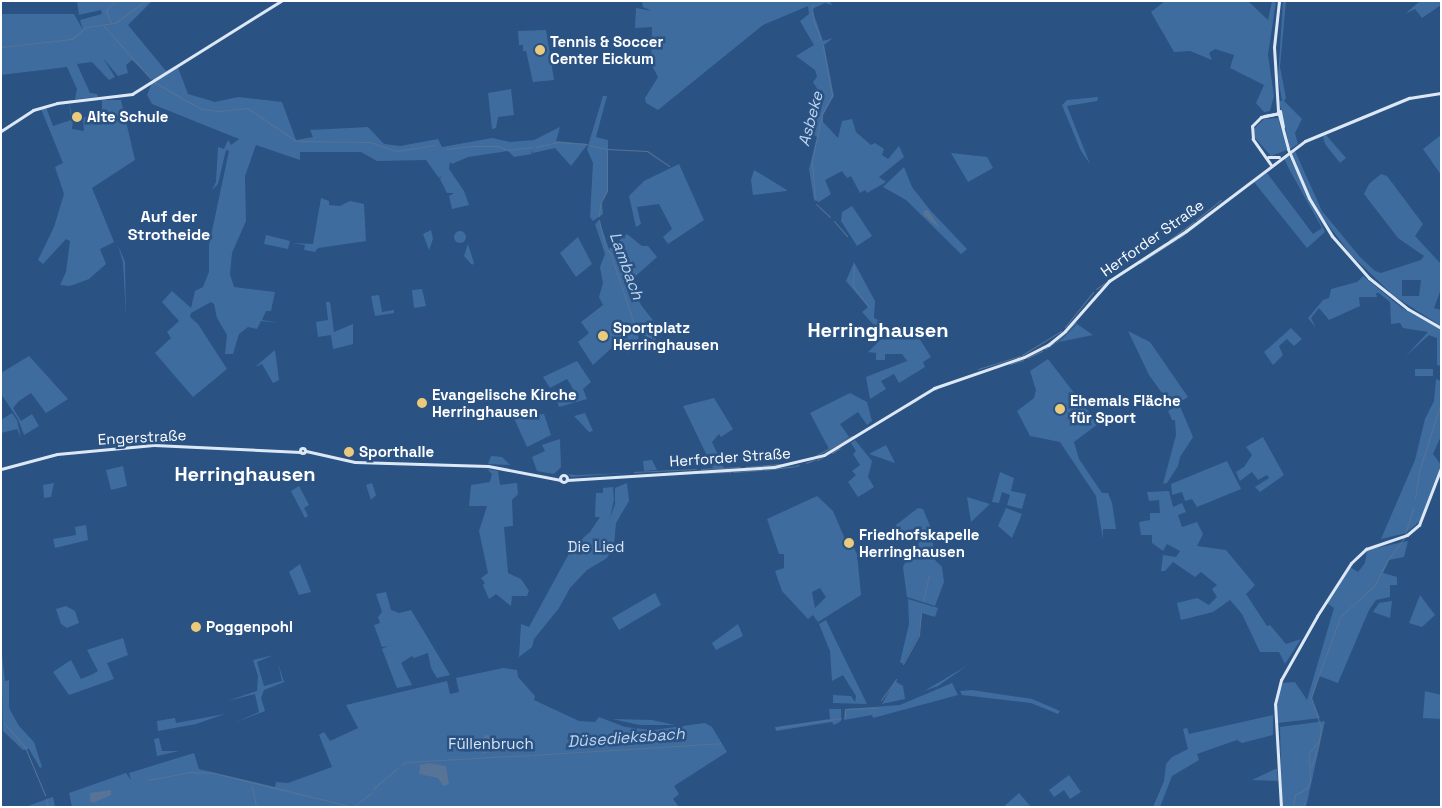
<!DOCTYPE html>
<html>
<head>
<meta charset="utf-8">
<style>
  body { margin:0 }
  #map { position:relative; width:1442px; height:808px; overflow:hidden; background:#2a5283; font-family:"Space Grotesk",sans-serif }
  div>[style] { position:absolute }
  .green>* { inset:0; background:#3f6c9f }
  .round { border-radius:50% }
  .water>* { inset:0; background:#577395 }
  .stream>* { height:1px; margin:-0.5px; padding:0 0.5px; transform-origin:0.5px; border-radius:0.5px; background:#577395 }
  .secondary>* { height:3px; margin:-1.5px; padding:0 1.5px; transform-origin:1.5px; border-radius:1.5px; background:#dde8f6 }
  .secondary>.ring { margin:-1.5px; padding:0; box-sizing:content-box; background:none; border:3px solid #dde8f6; border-radius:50% }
  .dots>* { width:14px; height:14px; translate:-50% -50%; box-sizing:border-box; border:2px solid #2a5283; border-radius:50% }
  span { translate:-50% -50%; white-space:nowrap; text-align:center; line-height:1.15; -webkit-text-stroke:5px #2a5283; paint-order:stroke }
  .poi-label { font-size:15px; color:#fff; font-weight:700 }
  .left { translate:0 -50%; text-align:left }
  .street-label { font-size:15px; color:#fff }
  .park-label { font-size:15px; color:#d7e5f5 }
  .water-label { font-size:16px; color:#bfd5ee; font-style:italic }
  .neighbourhood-label { font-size:16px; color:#fff; font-weight:700 }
  .district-label { font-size:20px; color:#fff; font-weight:700 }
  .frame { position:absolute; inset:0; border:2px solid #fff; pointer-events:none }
</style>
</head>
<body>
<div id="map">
  <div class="green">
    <div style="clip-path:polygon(77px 1px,152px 1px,128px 25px,166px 71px,177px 65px,188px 94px,215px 102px,238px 97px,282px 102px,296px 140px,313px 137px,310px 130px,368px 127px,384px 144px,400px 146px,438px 139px,442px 147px,492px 138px,510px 142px,534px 140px,560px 127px,556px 141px,588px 144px,571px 166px,555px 148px,533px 153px,531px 150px,532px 154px,514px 157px,508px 151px,468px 157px,452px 164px,450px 162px,449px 169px,464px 191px,469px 205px,452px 209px,449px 196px,454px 193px,447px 193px,440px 179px,442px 176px,439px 178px,426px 160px,377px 161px,361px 152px,300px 152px,300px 160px,256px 145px,245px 176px,246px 221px,232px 253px,230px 274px,234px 287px,275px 292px,271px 311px,266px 311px,262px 320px,279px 323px,261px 321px,257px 329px,248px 327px,239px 334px,233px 354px,225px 354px,227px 335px,217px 318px,214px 304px,211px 302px,191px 313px,190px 317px,198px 324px,227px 369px,193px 397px,155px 353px,171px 338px,167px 332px,179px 321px,162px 302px,172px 291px,191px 308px,195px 291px,203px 287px,209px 272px,209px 245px,229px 151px,226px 150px,218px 184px,212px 190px,216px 182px,218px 147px,224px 149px,228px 140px,231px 145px,239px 139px,152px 104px,147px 95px,153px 80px,132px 60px,126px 65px,128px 73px,118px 76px,103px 58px,115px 77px,109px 80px,92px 62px,77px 64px,90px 93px,97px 94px,98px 97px,75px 99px,77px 89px,67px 67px,1px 75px,1px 14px,74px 14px,83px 30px,80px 20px,102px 14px,101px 10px,79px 15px)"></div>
    <div style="clip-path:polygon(642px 1px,830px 1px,832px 5px,825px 3px,812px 9px,823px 41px,833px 38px,824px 45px,834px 96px,823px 115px,823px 122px,838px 138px,842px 121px,852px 119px,856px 132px,871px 145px,875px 143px,884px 149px,882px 155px,888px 159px,899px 146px,904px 157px,879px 177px,886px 182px,867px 193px,865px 190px,860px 193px,851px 176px,847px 178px,842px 171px,825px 180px,831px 194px,819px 202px,814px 200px,809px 169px,817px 137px,806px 130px,820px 93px,813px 82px,817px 77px,815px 70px,796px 56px,814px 45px,800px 21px,809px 14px,808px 6px,763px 25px,658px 110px,646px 103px,645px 98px,658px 77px,651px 64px,652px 27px,635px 28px,636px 8px,652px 11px,643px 7px)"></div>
    <div style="clip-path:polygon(1165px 1px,1248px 1px,1268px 20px,1272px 1px,1276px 1px,1268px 55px,1274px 96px,1270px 111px,1264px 112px,1256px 103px,1264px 85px,1230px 68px,1234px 55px,1215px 49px,1209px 53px,1212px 60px,1190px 51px,1174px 52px,1151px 12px)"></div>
    <div style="clip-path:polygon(1283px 1px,1286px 1px,1280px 67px,1286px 98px,1284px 101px,1302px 119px,1295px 133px,1298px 144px,1290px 149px,1279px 101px,1282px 101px,1278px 77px)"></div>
    <div style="clip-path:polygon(1420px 1px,1440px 1px,1441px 5px,1422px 18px,1415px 9px,1405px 14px)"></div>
    <div style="clip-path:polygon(546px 30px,554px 80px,533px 82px,526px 51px,523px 51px,523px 45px,519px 45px,518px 31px)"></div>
    <div style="clip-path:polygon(511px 89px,514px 115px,498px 117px,496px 128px,492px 129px,488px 93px)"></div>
    <div style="clip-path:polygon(603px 96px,607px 96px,596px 137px,608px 140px,608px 191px,602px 202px,603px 214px,593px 221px,590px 217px,593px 163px,587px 149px)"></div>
    <div style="clip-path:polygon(1098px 97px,1097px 101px,1067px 106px,1090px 164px,1081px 151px,1062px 105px,1067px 100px)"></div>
    <div style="clip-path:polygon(102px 100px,121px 100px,135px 160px,92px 188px,114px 242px,100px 249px,106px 264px,89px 279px,70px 286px,60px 285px,66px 272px,70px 241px,66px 239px,43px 264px,38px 260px,54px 227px,64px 194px,55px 167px,63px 163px,41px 109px,46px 107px,53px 126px,71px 120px,69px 102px,73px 121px,72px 129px,84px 131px,83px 118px,102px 109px)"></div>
    <div style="clip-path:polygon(1278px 118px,1287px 150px,1271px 156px,1255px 138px,1254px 129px,1264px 119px)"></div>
    <div style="clip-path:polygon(1326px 135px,1346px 158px,1340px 163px,1325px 144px,1323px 136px)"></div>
    <div style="clip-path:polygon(1441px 135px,1441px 175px,1423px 149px)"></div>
    <div style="clip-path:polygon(evenodd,1295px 151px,1322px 211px,1360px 257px,1375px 271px,1381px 273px,1421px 260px,1424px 256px,1398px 238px,1364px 194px,1369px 184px,1381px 174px,1387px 176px,1423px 224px,1415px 236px,1441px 264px,1441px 289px,1434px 308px,1441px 310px,1441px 326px,1394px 296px,1351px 255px,1314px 206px,1291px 153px,1295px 151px,1402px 280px,1421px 280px,1419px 296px,1402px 296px,1402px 280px)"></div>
    <div style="clip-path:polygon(951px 153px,987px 157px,993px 168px,968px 182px)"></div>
    <div style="clip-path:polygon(1288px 154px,1325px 232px,1307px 248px,1254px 182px,1267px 173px,1313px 234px,1322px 228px,1289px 169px,1284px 158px)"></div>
    <div style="clip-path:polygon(679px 164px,704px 220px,668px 244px,663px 237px,672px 229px,659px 204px,637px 207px,641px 224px,636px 227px,629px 196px,644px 181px)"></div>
    <div style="clip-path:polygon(904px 167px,912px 187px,930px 210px,967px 249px,961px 254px,906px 200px,883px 187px)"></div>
    <div style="clip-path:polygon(754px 170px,787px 190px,786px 191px,753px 195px,751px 180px)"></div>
    <div style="clip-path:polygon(321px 198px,329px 201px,329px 205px,340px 206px,350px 201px,364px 204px,366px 241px,318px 248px,315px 252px,304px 250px,305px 245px,292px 243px,313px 244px)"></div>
    <div style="clip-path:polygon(852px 206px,872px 236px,857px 246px,841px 221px,842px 212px)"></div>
    <div style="clip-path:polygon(599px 220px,609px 249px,627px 234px,642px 246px,648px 246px,657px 257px,630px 281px,641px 305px,662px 332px,654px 340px,638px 333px,640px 353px,634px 347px,627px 353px,617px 343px,593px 365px,578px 342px,589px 333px,581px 322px,603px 305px,599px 297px,603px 283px,600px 267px,605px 254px,595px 224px)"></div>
    <div style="clip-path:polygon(431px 230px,433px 239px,429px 250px,423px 234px)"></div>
    <div class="round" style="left:454px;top:231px;width:12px;height:12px"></div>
    <div style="clip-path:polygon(266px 235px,290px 241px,288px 249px,264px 244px)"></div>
    <div style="clip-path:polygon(578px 237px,592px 264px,576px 277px,560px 253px)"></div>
    <div style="clip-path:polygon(468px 244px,474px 263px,472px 265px,464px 256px)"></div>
    <div style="clip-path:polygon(118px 245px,125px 262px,126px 317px,123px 263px)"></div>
    <div style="clip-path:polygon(854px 262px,875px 301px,874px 318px,885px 323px,881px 333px,862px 312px,868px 307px,846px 281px)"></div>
    <div style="clip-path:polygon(1363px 276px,1402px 308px,1441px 330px,1441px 366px,1437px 365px,1437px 338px,1429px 335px,1405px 357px,1428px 332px,1403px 328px,1400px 323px,1391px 324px,1390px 302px,1379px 293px,1376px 293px,1377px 297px,1359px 297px,1360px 306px,1329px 320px,1319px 308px,1311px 318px,1316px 328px,1308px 318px,1323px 300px,1329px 298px,1331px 289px,1357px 282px)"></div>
    <div style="clip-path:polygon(422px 289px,426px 306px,414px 308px,412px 290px)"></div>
    <div style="clip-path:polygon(379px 295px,382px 312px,394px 310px,394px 313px,375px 316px,371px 296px)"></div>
    <div style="clip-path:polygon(326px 302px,330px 302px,334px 332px,353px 324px,353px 344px,333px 349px,331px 335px,318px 337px,316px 322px,328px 320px)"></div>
    <div style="clip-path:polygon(1077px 324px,1093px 335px,1059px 342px)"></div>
    <div style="clip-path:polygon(1291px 328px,1302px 339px,1294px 346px,1287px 339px,1279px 346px,1283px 355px,1273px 365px,1264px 352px)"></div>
    <div style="clip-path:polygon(1128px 331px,1150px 342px,1188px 397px,1172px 407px,1149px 375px)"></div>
    <div style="clip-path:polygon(919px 338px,931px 357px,923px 362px,925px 367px,899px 383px,894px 374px,881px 381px,886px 389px,870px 399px,866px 377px,907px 361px,902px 354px,885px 354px,885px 360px,876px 360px,876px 353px,868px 352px,881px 339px)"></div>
    <div style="clip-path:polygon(275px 350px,279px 380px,273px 383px,262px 364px,255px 367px)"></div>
    <div style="clip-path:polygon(29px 356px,68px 399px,46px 413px,31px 393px,19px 401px,13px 408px,21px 421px,32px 414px,39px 426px,24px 435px,18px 419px,1px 394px,1px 373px)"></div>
    <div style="clip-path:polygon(1048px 359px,1098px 424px,1074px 442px,1079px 459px,1102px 493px,1108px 493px,1112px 503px,1116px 529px,1103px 529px,1103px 540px,1096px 496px,1060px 442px,1030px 436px,1017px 411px,1034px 398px,1036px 390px,1030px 371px)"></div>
    <div style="clip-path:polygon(577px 361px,591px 382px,583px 389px,587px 399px,559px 407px,557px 401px,575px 394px,572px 387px,567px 379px,550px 388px,543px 377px)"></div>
    <div style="clip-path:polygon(1415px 369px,1433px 369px,1433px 376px,1415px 376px)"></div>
    <div style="clip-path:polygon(1436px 379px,1441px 381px,1441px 436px,1433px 454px,1441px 465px,1420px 521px,1406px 533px,1381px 539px,1415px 460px,1425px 419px,1434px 401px)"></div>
    <div style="clip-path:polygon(850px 393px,867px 402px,872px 421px,867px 425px,858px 412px,840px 424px,849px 437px,829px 449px,810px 413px)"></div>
    <div style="clip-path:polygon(714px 398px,733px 429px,721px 437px,719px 434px,712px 442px,724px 468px,713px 468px,683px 406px)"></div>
    <div style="clip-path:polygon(1179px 404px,1193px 437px,1180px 457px,1178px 466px,1167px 483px,1163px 484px,1176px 435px,1175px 420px,1172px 420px,1168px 411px)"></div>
    <div style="clip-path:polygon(12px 413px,17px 420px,21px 438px,17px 429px,1px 433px,1px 420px)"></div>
    <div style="clip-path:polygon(585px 413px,593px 431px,589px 432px,574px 416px)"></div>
    <div style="clip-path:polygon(544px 414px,551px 435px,527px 447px,513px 416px)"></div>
    <div style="clip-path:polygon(1263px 437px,1284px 475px,1260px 492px,1255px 487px,1269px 478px,1267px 475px,1258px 480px,1252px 472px,1240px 481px,1236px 472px,1244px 467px,1252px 455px,1246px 447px)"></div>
    <div style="clip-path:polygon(560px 439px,561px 467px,554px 474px,537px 471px,532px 457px,545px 451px,542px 445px)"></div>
    <div style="clip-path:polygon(855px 440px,872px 461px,868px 477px,874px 487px,858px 497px,848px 482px,856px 475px,852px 471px,860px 465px,853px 454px,856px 451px,851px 443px)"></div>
    <div style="clip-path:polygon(886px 445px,895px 463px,869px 454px)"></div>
    <div style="clip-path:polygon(491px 456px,502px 457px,510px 465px,488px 464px)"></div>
    <div style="clip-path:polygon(652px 460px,657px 470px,644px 471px,643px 461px)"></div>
    <div style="clip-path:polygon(1227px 461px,1241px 489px,1197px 507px,1192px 499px,1185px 501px,1182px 492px,1172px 495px,1171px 484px)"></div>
    <div style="clip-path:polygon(123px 466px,127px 486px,111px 490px,106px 470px)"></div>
    <div style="clip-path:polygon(487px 469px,498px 471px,500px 485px,517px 483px,518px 494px,512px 500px,513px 526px,504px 527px,508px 573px,521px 579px,529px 591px,527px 596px,512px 596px,511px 606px,496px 594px,489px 599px,483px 585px,485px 583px,481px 578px,488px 573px,479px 531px,487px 506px,469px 506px,471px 485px,490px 482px,492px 474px)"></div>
    <div style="clip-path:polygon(565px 469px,568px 474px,575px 475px,626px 473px,571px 477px,568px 474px)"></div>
    <div style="clip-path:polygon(1000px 472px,1014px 478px,1011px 491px,1026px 494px,1022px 509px,1007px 505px,1010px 495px,1002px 492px,999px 503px,992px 502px)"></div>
    <div style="clip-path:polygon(54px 483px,51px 497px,44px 498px,43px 485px)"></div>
    <div style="clip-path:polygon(372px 483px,376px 495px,371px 500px,366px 485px)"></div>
    <div style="clip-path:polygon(627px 483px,629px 501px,616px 523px,614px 545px,607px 558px,587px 570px,570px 588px,559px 608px,534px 639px,532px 647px,519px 657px,521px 624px,529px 627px,572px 548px,590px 532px,600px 517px,595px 517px,596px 493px,603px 493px,603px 488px,613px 487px,614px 500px,610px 518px,615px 504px,615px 488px)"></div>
    <div style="clip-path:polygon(299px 486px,309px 505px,304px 508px,308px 516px,305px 518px,291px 491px)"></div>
    <div style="clip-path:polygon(1169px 491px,1173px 507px,1182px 503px,1186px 512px,1178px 515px,1182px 527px,1197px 522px,1203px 534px,1197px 546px,1226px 550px,1255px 585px,1246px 594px,1267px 626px,1270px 625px,1286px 644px,1301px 639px,1285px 664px,1279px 652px,1260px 652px,1242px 614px,1230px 600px,1213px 612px,1181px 620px,1177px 603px,1197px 598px,1209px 605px,1217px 597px,1212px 589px,1217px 585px,1201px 572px,1195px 577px,1173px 562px,1165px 571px,1161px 571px,1163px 555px,1176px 557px,1180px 551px,1167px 544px,1163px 551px,1152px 543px,1152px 535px,1141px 535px,1139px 522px,1150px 520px,1150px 513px,1160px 513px,1159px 500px,1149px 501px,1147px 492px)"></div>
    <div style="clip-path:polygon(evenodd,817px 496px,833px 511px,845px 539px,849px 538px,857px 554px,861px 595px,818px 622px,813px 615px,808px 619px,782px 591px,775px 571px,784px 568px,784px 554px,779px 554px,767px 519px,817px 496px,820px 588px,826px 597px,815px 608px,812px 592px,820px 588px)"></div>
    <div style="clip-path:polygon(967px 497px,990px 504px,971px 522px)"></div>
    <div style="clip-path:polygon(918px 508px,923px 509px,931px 528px,935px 560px,942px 567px,944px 582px,935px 606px,907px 597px,903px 567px,911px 553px,919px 549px,918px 536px,899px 537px,896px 525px)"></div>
    <div style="clip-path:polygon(1006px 508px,1022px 514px,1012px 538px,998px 526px)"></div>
    <div style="clip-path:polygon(86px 525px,88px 540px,55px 548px,53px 539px,76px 535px,75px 527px)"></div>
    <div style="clip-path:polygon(1408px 541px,1404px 557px,1389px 560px,1383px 573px,1397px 577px,1397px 585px,1390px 585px,1390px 597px,1376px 600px,1369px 610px,1338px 683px,1319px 676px,1312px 699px,1320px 718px,1278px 723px,1276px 702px,1281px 683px,1295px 682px,1307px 700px,1334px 608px,1327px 603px,1350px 567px,1358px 572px,1365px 563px,1367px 550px)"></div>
    <div style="clip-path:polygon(300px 564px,311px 592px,299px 595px,289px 572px)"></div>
    <div style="clip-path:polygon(386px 592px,391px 610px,399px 613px,411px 610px,450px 675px,437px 678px,431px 668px,428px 653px,414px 658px,412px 656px,401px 663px,412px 685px,397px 688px,382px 649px,388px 646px,382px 647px,374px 625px,380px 623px,378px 617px,382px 612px,376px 594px)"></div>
    <div style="clip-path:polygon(655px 593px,661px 605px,619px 630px,612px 618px)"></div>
    <div style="clip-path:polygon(1420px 595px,1435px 615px,1422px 627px,1409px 623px)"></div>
    <div style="clip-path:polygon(908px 599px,938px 608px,935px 617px,922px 613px,919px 635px,903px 664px,900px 662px,909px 624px)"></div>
    <div style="clip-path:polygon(1392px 601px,1390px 618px,1373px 612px,1379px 603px)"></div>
    <div style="clip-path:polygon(66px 606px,75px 611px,79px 623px,67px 628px,61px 624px,56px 609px)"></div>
    <div style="clip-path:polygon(826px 620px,838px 645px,867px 704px,833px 703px,833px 695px,851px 696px,855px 702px,856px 696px,843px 675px,832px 681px,830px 651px,819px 624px)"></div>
    <div style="clip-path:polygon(738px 624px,743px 636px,716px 650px,712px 643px)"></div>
    <div style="clip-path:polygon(123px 638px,128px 655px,107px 663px,114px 679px,69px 695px,53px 672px,71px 660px,81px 679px,93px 674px,98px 671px,87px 650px)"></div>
    <div style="clip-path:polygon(1px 646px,5px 681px,9px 680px,9px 708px,19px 726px,34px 742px,42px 767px,40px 768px,29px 749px,23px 750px,3px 731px)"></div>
    <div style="clip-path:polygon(274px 655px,257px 662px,264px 686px,282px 681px,278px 663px,284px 682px,264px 690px,261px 698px,265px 711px,234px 723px,259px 712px,255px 694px,227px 701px,257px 691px,258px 676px,253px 660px)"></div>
    <div style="clip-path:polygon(968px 665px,938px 686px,916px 694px,926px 690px)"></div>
    <div style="clip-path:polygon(503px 668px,517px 670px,518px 677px,535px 696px,534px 700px,579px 721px,595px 722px,599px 717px,625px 727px,653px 730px,705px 723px,712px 727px,727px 752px,674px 786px,679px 794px,673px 799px,679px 807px,72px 807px,69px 793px,126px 773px,131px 780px,129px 773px,194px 753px,199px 769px,275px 787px,276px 782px,288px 783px,332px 767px,319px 735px,324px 732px,330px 741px,358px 728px,346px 705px,447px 681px,450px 694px,459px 692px,456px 678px)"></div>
    <div style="clip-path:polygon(895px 681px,903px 686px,905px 699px,882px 704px)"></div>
    <div style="clip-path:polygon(952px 683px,958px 695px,873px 718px,872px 715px,844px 720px,845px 709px,900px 705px)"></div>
    <div style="clip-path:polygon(972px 690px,1032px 699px,1060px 711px,1058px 714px,1031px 703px,962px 695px,960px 691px)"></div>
    <div style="clip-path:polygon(1425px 691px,1441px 695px,1441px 719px,1423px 718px)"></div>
    <div style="clip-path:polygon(829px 709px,841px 709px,841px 721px,834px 725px,832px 722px,776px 731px,775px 727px,830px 719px)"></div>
    <div style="clip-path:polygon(225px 714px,196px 724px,158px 731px,157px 721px,175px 718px,176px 723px)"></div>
    <div style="clip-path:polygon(1273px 715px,1273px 735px,1242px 743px,1237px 740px,1197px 754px,1199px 760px,1172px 776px,1160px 807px,1153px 807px,1164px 781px,1166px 764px,1172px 757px,1188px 749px,1183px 729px,1187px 728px,1189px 734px)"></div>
    <div style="clip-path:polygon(612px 719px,652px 720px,675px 725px,640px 725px)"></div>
    <div style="clip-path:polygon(1325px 721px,1306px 807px,1282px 807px,1280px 727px)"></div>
    <div style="clip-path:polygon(159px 738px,162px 751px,179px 751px,157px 756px,154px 739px)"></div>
    <div style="clip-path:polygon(1275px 769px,1277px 769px,1278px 781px,1252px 780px)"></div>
    <div style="clip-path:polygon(1069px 775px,1081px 792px,1070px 799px,1064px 790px,1054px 797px,1049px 790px)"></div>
    <div style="clip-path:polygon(1019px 793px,1031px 807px,1003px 807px)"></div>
    <div style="clip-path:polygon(53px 797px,55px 807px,25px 807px,47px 799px)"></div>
  </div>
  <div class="water">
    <div style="clip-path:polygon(928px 210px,938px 225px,939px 228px,924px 215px,923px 211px)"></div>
    <div style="clip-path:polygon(486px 735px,495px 736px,496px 741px,515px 744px,517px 750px,482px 753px,480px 740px)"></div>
    <div style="clip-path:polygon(429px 763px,446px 766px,449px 784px,443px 786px,438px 778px,419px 774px,420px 765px)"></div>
    <div style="clip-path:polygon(111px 790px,111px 795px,93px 803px,90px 801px,90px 793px)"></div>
  </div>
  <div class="stream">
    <div style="left:812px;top:5px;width:14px;rotate:86deg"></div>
    <div style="left:813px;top:19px;width:22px;rotate:69deg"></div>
    <div style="left:111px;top:23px;width:14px;rotate:-111deg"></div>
    <div style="left:106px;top:10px;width:13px;rotate:-45deg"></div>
    <div style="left:103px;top:25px;width:72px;rotate:48.4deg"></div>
    <div style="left:1px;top:47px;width:71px;rotate:-6.4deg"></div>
    <div style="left:72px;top:39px;width:18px;rotate:-41deg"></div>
    <div style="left:86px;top:27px;width:29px;rotate:-8deg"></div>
    <div style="left:115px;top:23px;width:37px;rotate:-36deg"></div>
    <div style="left:154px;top:82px;width:54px;rotate:29.9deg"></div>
    <div style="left:201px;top:109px;width:17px;rotate:7deg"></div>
    <div style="left:218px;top:111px;width:29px;rotate:-6deg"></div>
    <div style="left:247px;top:108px;width:24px;rotate:33deg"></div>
    <div style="left:268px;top:122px;width:34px;rotate:34deg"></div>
    <div style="left:298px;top:141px;width:72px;rotate:0.8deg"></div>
    <div style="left:370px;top:142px;width:28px;rotate:19deg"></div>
    <div style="left:396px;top:151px;width:39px;rotate:-9deg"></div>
    <div style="left:589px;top:145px;width:18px;rotate:13deg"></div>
    <div style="left:607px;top:149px;width:40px;rotate:2.9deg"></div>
    <div style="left:647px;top:151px;width:27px;rotate:34deg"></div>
    <div style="left:536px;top:147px;width:23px;rotate:-13deg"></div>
    <div style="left:558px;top:142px;width:29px;rotate:4deg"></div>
    <div style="left:446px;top:149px;width:25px;rotate:-7deg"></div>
    <div style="left:471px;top:146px;width:27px"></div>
    <div style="left:498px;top:146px;width:11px;rotate:22deg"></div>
    <div style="left:508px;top:150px;width:24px;rotate:-7deg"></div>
    <div style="left:815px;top:198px;width:38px;rotate:-95deg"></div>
    <div style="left:812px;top:160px;width:47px;rotate:-77.7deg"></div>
    <div style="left:822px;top:114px;width:21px;rotate:-62deg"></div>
    <div style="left:832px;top:95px;width:50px;rotate:-100.4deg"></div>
    <div style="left:816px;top:204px;width:19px;rotate:43deg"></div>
    <div style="left:599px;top:216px;width:12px;rotate:-85deg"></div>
    <div style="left:600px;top:204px;width:15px;rotate:-62deg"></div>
    <div style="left:607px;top:191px;width:41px;rotate:-90deg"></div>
    <div style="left:599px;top:220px;width:28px;rotate:77deg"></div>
    <div style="left:605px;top:247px;width:8px;rotate:50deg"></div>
    <div style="left:610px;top:253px;width:80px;rotate:71.1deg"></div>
    <div style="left:636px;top:329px;width:21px;rotate:29deg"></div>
    <div style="left:1196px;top:220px;width:32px;rotate:-39deg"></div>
    <div style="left:834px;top:221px;width:20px;rotate:49deg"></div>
    <div style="left:1179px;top:238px;width:31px;rotate:-37deg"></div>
    <div style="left:1169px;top:240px;width:31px;rotate:-36deg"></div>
    <div style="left:1140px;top:263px;width:44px;rotate:-33deg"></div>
    <div style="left:854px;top:266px;width:20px;rotate:93deg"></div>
    <div style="left:853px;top:286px;width:26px;rotate:53deg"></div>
    <div style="left:1096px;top:289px;width:83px;rotate:-33.7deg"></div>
    <div style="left:1065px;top:327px;width:45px;rotate:-51.3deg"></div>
    <div style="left:1056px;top:342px;width:28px;rotate:-45deg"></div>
    <div style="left:1045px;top:349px;width:11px;rotate:-34deg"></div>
    <div style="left:1022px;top:355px;width:46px;rotate:-31.6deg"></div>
    <div style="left:1027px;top:358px;width:17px;rotate:-25deg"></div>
    <div style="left:1010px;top:364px;width:14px;rotate:-17deg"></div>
    <div style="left:978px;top:369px;width:44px;rotate:-17.2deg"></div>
    <div style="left:933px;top:390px;width:4px;rotate:-14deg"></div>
    <div style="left:907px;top:406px;width:12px;rotate:-31deg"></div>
    <div style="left:832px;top:453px;width:9px;rotate:-32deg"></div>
    <div style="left:815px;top:456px;width:42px;rotate:-28.4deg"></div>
    <div style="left:817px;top:460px;width:7px;rotate:-27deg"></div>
    <div style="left:806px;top:463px;width:9px;rotate:-21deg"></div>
    <div style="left:796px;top:466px;width:3px;rotate:-18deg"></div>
    <div style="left:745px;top:467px;width:35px;rotate:-5deg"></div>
    <div style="left:701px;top:469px;width:39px;rotate:-3deg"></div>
    <div style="left:764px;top:470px;width:31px;rotate:-7deg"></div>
    <div style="left:634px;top:472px;width:62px;rotate:-2.8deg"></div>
    <div style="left:733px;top:472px;width:29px;rotate:-4deg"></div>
    <div style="left:701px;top:473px;width:30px;rotate:-2deg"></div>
    <div style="left:1415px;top:498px;width:30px;rotate:-81deg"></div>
    <div style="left:1420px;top:468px;width:68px;rotate:-72.1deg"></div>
    <div style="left:1405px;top:534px;width:28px;rotate:-72deg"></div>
    <div style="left:923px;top:601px;width:26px;rotate:-77deg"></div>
    <div style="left:903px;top:664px;width:33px;rotate:-61deg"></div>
    <div style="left:919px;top:635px;width:22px;rotate:-85deg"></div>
    <div style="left:881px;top:700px;width:26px;rotate:-54deg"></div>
    <div style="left:845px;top:717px;width:8px;rotate:-90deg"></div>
    <div style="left:845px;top:709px;width:33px;rotate:-2deg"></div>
    <div style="left:4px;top:723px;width:32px;rotate:49deg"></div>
    <div style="left:25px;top:747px;width:52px;rotate:67.4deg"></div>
    <div style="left:776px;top:728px;width:66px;rotate:-8.7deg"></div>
    <div style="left:532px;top:755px;width:189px;rotate:-3.6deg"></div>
    <div style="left:401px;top:765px;width:7px;rotate:-27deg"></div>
    <div style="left:407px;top:762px;width:123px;rotate:-3.3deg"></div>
    <div style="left:1311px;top:768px;width:28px;rotate:-73deg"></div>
    <div style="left:148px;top:780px;width:43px;rotate:-10.8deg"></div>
    <div style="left:190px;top:772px;width:24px;rotate:2deg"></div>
    <div style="left:214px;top:773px;width:139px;rotate:13.7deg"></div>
    <div style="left:252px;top:786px;width:20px;rotate:79deg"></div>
    <div style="left:373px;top:789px;width:32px;rotate:-41deg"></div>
    <div style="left:46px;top:799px;width:8px;rotate:76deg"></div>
    <div style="left:187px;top:807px;width:38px"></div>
    <div style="left:353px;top:807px;width:23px;rotate:-38deg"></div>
    <div style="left:1293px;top:807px;width:12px;rotate:-81deg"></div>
    <div style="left:1295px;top:795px;width:14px;rotate:-30deg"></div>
    <div style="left:1307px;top:788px;width:8px;rotate:-67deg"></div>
    <div style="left:1310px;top:781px;width:28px;rotate:-92deg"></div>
    <div style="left:1309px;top:753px;width:16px;rotate:-52deg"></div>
    <div style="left:1319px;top:740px;width:12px;rotate:-81deg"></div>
    <div style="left:1321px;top:728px;width:33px;rotate:-108deg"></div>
    <div style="left:1311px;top:697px;width:85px;rotate:-70.1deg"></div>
    <div style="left:1340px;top:617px;width:46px;rotate:-42.4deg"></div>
    <div style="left:1374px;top:586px;width:32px;rotate:-62deg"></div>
    <div style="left:1389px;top:558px;width:25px;rotate:-53deg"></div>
    <div style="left:1303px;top:807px;width:4px;rotate:-76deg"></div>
  </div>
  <div class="secondary">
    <div style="left:1279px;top:1px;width:46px;rotate:96.2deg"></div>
    <div style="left:1274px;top:47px;width:64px;rotate:86.4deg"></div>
    <div style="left:1278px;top:111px;width:39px;rotate:75deg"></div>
    <div style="left:1288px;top:149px;width:53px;rotate:66.8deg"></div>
    <div style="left:1309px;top:198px;width:44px;rotate:58.8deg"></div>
    <div style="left:1332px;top:236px;width:56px;rotate:48.6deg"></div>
    <div style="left:1369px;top:278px;width:50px;rotate:38.5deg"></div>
    <div style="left:1408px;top:309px;width:38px;rotate:30deg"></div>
    <div style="left:1280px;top:111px;width:16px;rotate:79deg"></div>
    <div style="left:1264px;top:116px;width:16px;rotate:-11deg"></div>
    <div style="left:1px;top:131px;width:38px;rotate:-33deg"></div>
    <div style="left:33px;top:110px;width:25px;rotate:-16deg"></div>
    <div style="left:57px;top:103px;width:76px;rotate:-6.8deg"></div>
    <div style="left:132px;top:94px;width:176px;rotate:-32deg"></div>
    <div style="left:1268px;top:157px;width:11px"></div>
    <div style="left:1271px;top:165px;width:32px;rotate:-125deg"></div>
    <div style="left:1253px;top:139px;width:13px;rotate:-94deg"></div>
    <div style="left:1252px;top:126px;width:13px;rotate:-45deg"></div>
    <div style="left:1261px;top:117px;width:19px;rotate:-12deg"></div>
    <div class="ring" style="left:300.5px;top:448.5px;width:2px;height:2px"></div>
    <div style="left:306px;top:451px;width:50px;rotate:12.7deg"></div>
    <div style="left:355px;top:462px;width:133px;rotate:1.7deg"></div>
    <div style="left:488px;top:466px;width:74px;rotate:10.9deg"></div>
    <div style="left:1px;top:469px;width:58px;rotate:-15deg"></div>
    <div style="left:57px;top:454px;width:97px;rotate:-5.3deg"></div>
    <div style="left:154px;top:445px;width:147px;rotate:2.7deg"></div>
    <div class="ring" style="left:560.5px;top:475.5px;width:4px;height:4px"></div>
    <div style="left:567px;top:480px;width:207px;rotate:-3.6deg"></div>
    <div style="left:774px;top:467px;width:51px;rotate:-13.5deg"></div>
    <div style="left:824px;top:455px;width:129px;rotate:-31.3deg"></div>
    <div style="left:934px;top:388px;width:95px;rotate:-19deg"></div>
    <div style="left:1024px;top:357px;width:27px;rotate:-27deg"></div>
    <div style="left:1048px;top:345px;width:22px;rotate:-39deg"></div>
    <div style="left:1065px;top:331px;width:67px;rotate:-48.7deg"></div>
    <div style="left:1109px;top:281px;width:92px;rotate:-33deg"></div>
    <div style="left:1186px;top:231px;width:149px;rotate:-37.1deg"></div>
    <div style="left:1305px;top:141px;width:113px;rotate:-22.5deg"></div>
    <div style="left:1409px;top:98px;width:32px;rotate:-9deg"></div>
    <div style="left:1281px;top:807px;width:103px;rotate:-93.3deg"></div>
    <div style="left:1275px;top:704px;width:25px;rotate:-76deg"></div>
    <div style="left:1281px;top:680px;width:73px;rotate:-60.6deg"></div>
    <div style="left:1317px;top:616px;width:63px;rotate:-57.3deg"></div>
    <div style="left:1351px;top:563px;width:21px;rotate:-43deg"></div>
    <div style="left:1366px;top:549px;width:43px;rotate:-18.9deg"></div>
    <div style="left:1407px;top:535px;width:16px;rotate:-40deg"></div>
    <div style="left:1419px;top:525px;width:61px;rotate:-68.9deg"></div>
  </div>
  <div class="dots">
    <div style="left:540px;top:50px;background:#ecca7c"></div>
    <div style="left:77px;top:117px;background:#ecca7c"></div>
    <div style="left:603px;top:336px;background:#ecca7c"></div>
    <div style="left:422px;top:403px;background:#ecca7c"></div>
    <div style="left:1060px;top:409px;background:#ecca7c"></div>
    <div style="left:349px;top:452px;background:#ecca7c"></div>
    <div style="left:849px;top:543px;background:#ecca7c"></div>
    <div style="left:196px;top:627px;background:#ecca7c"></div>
  </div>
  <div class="poi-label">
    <span class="left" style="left:550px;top:50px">Tennis &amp; Soccer<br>Center Eickum</span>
    <span class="left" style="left:87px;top:117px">Alte Schule</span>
    <span class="left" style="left:613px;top:336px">Sportplatz<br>Herringhausen</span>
    <span class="left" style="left:432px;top:403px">Evangelische Kirche<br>Herringhausen</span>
    <span class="left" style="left:1070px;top:409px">Ehemals Fläche<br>für Sport</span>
    <span class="left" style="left:359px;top:452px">Sporthalle</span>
    <span class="left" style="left:859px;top:543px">Friedhofskapelle<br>Herringhausen</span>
    <span class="left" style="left:206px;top:627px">Poggenpohl</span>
  </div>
  <div class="street-label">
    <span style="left:1152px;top:238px;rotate:-35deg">Herforder Straße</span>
    <span style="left:142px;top:437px;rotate:-3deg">Engerstraße</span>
    <span style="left:730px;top:457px;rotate:-4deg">Herforder Straße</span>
  </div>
  <div class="park-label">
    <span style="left:596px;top:547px">Die Lied</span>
    <span style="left:491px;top:744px">Füllenbruch</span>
  </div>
  <div class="water-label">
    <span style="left:811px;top:119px;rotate:-75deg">Asbeke</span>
    <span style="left:626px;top:266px;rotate:70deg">Lambach</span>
    <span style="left:626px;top:738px;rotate:-4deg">Düsedieksbach</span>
  </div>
  <div class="neighbourhood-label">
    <span style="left:169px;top:226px">Auf der<br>Strotheide</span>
  </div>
  <div class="district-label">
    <span style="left:878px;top:330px">Herringhausen</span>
    <span style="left:245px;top:474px">Herringhausen</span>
  </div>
  <div class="frame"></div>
</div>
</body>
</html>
